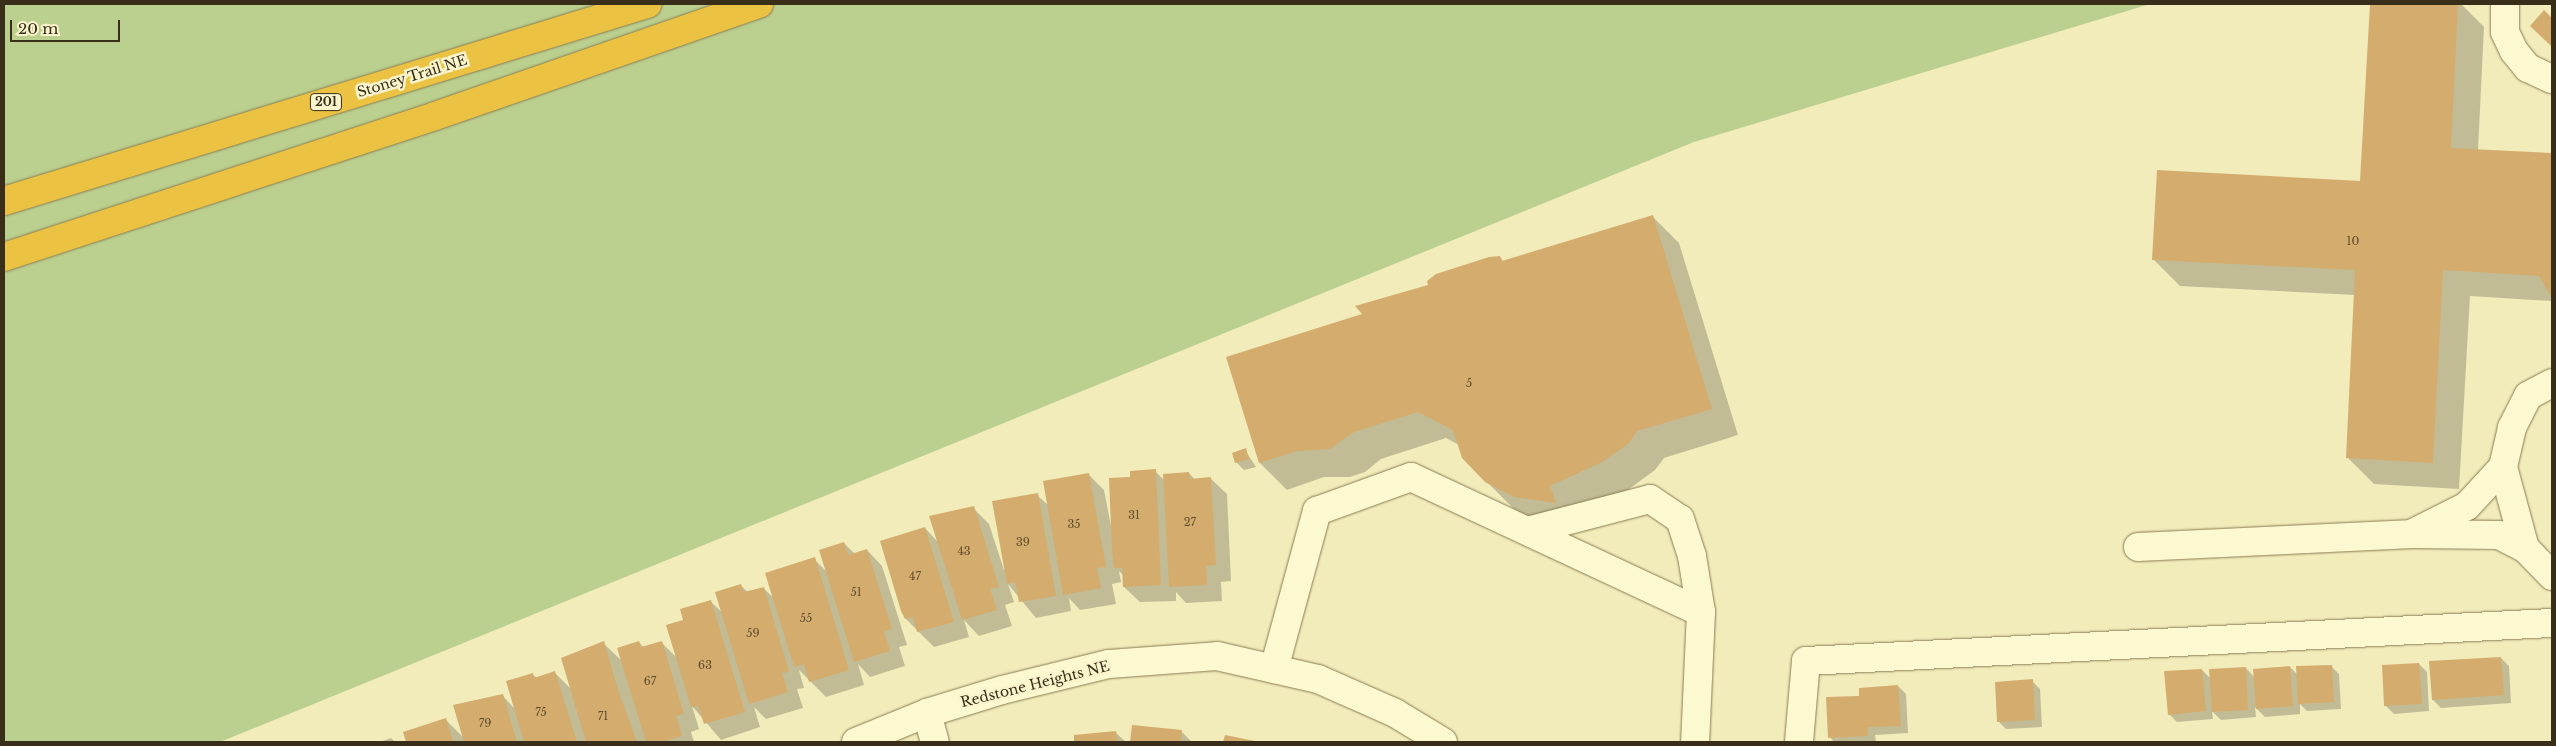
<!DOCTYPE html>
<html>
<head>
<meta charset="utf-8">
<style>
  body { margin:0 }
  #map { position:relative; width:2556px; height:746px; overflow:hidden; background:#f2ecbb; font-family:"Libre Baskerville",serif }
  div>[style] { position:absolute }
  .green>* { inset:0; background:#bbd08e }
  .shadow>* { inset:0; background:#0003 }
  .building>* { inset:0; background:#d4ac6d }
  .roads { filter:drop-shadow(0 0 1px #8a7c53) drop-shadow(0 0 1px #8a7c53) }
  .minor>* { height:28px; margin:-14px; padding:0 14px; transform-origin:14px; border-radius:14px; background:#fcf8cf }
  .highway>* { height:28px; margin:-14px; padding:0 14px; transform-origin:14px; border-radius:14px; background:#ebc242 }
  span { translate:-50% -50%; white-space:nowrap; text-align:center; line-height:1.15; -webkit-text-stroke:5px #f9f4cb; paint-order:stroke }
  .number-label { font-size:11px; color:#5f4e2f }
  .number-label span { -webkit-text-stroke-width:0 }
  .shield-label span { padding:1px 4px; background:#f9f4cb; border:1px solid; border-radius:4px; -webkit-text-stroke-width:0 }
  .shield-label { font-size:12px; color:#382e1a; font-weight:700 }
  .street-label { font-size:14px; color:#382e1a }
  .frame { position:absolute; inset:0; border:5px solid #382e1a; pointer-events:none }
  .scale { position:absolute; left:10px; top:20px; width:110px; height:22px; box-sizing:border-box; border:2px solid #382e1a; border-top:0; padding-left:6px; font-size:15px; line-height:18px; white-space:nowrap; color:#382e1a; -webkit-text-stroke:4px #f9f4cb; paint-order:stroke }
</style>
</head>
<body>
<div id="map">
  <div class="green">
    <div style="clip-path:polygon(4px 4px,2150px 4px,1694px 142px,220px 742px,4px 742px)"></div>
  </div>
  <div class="shadow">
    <div style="clip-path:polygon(2371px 4px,2461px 4px,2484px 27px,2478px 150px,2552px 154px,2552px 301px,2470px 296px,2459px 489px,2374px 484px,2347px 457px,2355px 295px,2180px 286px,2153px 259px,2362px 183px)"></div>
    <div style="clip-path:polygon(1652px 216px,1679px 243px,1738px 435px,1664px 458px,1655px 470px,1629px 489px,1542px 524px,1514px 509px,1486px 481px,1459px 445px,1446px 438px,1381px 459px,1365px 472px,1350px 477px,1324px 477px,1287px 490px,1260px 463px,1228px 357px,1364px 315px,1500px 257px,1504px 262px)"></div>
    <div style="clip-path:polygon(1245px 450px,1256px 467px,1244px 470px,1236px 462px)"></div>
    <div style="clip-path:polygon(1155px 471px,1164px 480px,1189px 473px,1195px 480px,1211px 479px,1227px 494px,1231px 581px,1221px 582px,1222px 601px,1186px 603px,1176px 592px,1176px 601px,1140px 602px,1124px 587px,1124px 576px,1119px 571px,1121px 582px,1112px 584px,1116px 604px,1080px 610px,1069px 598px,1071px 611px,1036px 618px,1008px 584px,1014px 602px,1005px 605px,1012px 626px,979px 636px,964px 620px,969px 637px,934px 647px,906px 619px,925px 528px,938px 542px,931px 517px,973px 508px,989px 524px,1004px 570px,1037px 495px,1049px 506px,1088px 474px,1104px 490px,1112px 531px,1131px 478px)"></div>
    <div style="clip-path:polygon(844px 543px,855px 554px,867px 550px,882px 566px,907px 645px,899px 647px,905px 666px,870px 677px,858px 664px,864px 685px,826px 697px,799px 670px,804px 688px,797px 689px,803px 708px,766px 719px,754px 707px,760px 727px,721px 740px,692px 706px,699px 729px,691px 732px,694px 742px,408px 742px,405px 732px,446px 720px,464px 738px,455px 705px,502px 695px,515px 709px,532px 674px,537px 678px,555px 673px,571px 689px,581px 650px,603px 643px,623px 662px,639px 642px,644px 648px,661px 642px,678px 659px,684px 621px,710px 601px,723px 613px,741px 586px,748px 592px,763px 588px,775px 599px,814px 559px,826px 571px)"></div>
    <div style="clip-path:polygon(2501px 658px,2509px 666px,2511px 703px,2441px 708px,2433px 700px)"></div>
    <div style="clip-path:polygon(2419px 664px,2427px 672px,2429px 711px,2394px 714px,2386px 706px)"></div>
    <div style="clip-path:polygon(2331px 666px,2339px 674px,2341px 709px,2307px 711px,2300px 704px,2300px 714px,2265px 717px,2255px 707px,2256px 717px,2221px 720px,2212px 711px,2213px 719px,2177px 722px,2169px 714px,2202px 670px,2211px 679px,2246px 668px,2255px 678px,2290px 667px,2298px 675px)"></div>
    <div style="clip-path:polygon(2032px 681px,2040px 689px,2042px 727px,2006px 729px,1998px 721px)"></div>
    <div style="clip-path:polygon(1898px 686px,1906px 694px,1908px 733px,1875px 735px,1876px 742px,1834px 742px,1830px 737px,1861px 697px)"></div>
    <div style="clip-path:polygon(1133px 727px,1182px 732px,1192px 742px,1132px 742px)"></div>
    <div style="clip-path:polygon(1116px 733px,1126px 742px,1076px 742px,1075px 737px)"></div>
    <div style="clip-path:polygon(391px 738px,395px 742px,380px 742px)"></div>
  </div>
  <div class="building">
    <div style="clip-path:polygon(2370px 4px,2458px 4px,2451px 148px,2552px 153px,2552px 298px,2539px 276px,2443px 270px,2433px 463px,2346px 458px,2355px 270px,2152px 260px,2157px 170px,2360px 181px)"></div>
    <div style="clip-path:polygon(2544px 10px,2552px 18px,2552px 47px,2530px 26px)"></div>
    <div style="clip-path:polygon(1653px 215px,1712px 409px,1637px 431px,1628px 444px,1602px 462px,1550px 486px,1556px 503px,1514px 497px,1485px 482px,1462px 458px,1453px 430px,1418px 412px,1354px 432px,1330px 449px,1297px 451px,1259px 463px,1226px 357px,1362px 314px,1355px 306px,1428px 285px,1427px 281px,1436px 274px,1489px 257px,1500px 256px,1502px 261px)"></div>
    <div style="clip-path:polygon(1246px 448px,1249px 459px,1235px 463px,1232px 453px)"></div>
    <div style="clip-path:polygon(1156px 469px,1161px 585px,1123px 587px,1122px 568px,1114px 568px,1112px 551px,1109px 478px,1130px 477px,1130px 471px)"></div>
    <div style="clip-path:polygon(1189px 472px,1190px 479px,1211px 477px,1216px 565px,1206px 566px,1207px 585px,1169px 587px,1163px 474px)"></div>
    <div style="clip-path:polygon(1089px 473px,1106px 567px,1097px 568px,1101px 588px,1063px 595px,1043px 481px)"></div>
    <div style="clip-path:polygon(1038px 493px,1056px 596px,1019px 602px,1015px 582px,1007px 584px,992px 501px)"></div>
    <div style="clip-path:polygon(974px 506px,999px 587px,990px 589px,997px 610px,962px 620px,929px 516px)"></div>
    <div style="clip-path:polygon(925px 527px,954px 622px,917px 632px,913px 617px,905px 619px,901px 611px,880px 541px)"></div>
    <div style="clip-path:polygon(844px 542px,848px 555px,867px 549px,892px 629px,884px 631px,890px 651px,854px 662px,819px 550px)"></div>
    <div style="clip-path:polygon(815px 557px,849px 670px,809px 682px,804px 664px,794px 667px,765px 573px)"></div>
    <div style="clip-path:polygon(741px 584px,744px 592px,764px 587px,789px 672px,782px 673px,788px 692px,749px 704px,715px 592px)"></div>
    <div style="clip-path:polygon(711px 600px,745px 712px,704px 724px,698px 706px,691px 707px,666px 625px,683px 620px,680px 609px)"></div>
    <div style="clip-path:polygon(604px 641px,618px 690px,637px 742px,586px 742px,561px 658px)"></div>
    <div style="clip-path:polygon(639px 641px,641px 647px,662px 641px,684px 714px,676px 716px,682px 736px,662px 742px,646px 742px,617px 648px)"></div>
    <div style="clip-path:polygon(2501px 657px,2504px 695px,2432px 700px,2429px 661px)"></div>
    <div style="clip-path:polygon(2419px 663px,2422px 704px,2384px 706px,2382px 665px)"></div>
    <div style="clip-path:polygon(2332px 665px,2334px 702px,2298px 704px,2296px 666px)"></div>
    <div style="clip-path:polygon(2290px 666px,2293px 706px,2256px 709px,2253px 669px)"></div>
    <div style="clip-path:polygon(2246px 667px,2248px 710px,2212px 712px,2209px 669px)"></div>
    <div style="clip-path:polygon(2202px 669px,2206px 711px,2168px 715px,2164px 671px)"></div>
    <div style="clip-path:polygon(555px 671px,577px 742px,524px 742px,506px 681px,533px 673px,534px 678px)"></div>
    <div style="clip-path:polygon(2033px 679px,2035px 720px,1997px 722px,1995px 682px)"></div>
    <div style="clip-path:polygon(1898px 685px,1901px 726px,1868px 727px,1868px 736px,1828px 738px,1826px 697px,1859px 696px,1859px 688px)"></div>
    <div style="clip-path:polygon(503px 694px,517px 742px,464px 742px,453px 705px)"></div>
    <div style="clip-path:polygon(446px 718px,453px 742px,406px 742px,403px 732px)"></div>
    <div style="clip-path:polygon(1132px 725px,1182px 730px,1181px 742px,1130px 742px)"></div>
    <div style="clip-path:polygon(1116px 731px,1118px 742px,1074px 742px,1074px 735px)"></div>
    <div style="clip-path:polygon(1225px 735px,1255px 741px,1255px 742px,1223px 742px)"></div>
  </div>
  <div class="roads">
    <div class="minor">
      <div style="left:2505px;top:4px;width:28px;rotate:90deg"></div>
      <div style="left:2505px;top:32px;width:21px;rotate:65deg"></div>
      <div style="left:2514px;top:51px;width:22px;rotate:51deg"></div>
      <div style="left:2528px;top:68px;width:26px;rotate:25deg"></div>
      <div style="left:2552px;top:383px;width:27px;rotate:152deg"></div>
      <div style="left:2528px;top:396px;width:36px;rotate:117deg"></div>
      <div style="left:2512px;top:428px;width:40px;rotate:103deg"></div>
      <div style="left:2503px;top:467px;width:84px;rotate:74.8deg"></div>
      <div style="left:2525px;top:548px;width:39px;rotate:46deg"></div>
      <div style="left:1531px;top:530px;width:123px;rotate:-14.6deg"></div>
      <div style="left:1650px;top:499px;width:36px;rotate:34deg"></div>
      <div style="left:1680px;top:519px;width:39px;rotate:72deg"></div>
      <div style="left:1692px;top:556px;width:57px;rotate:80.9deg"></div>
      <div style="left:2415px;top:532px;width:58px;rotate:-26.6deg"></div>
      <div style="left:2467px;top:506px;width:53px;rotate:-47.3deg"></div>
      <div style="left:2138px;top:547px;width:275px;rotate:-2.7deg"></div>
      <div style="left:2413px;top:534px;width:86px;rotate:0.7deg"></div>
      <div style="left:2499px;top:535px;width:29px;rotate:27deg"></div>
      <div style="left:1274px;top:669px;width:164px;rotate:-74.8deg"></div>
      <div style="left:1317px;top:511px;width:100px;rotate:-19.9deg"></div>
      <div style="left:1411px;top:477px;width:320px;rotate:25deg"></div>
      <div style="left:1701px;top:612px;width:130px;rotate:92.6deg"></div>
      <div style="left:927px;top:713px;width:30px;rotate:75deg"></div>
      <div style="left:856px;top:742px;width:77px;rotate:-22.2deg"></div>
      <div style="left:927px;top:713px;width:78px;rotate:-17deg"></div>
      <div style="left:1002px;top:690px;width:110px;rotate:-13.7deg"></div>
      <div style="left:1109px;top:664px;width:108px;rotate:-4.2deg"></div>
      <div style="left:1217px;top:656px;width:104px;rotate:12.8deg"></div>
      <div style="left:1318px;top:679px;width:84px;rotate:23.8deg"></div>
      <div style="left:1395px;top:713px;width:56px;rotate:31.1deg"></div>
      <div style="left:1799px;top:742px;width:81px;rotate:-85.1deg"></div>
      <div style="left:1806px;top:661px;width:747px;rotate:-2.92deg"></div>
    </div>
    <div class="highway">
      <div style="left:4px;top:201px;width:673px;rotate:-17.03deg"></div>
      <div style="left:4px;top:257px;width:453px;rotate:-18.1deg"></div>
      <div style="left:435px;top:116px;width:343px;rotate:-19.1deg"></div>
    </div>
  </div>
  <div class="number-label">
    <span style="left:2353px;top:241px">10</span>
    <span style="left:1469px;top:383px">5</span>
    <span style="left:1134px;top:515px">31</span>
    <span style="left:1190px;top:522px">27</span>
    <span style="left:1074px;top:524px">35</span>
    <span style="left:1023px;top:542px">39</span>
    <span style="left:964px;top:551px">43</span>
    <span style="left:915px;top:576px">47</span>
    <span style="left:856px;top:592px">51</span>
    <span style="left:806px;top:618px">55</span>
    <span style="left:753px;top:633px">59</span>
    <span style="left:705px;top:665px">63</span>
    <span style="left:650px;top:681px">67</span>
    <span style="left:541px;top:712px">75</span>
    <span style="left:603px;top:716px">71</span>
    <span style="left:485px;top:723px">79</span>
  </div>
  <div class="shield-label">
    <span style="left:326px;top:102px">201</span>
  </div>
  <div class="street-label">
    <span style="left:412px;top:76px;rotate:-17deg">Stoney Trail NE</span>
    <span style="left:1035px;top:684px;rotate:-14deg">Redstone Heights NE</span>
  </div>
  <div class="frame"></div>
  <div class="scale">20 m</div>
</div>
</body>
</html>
